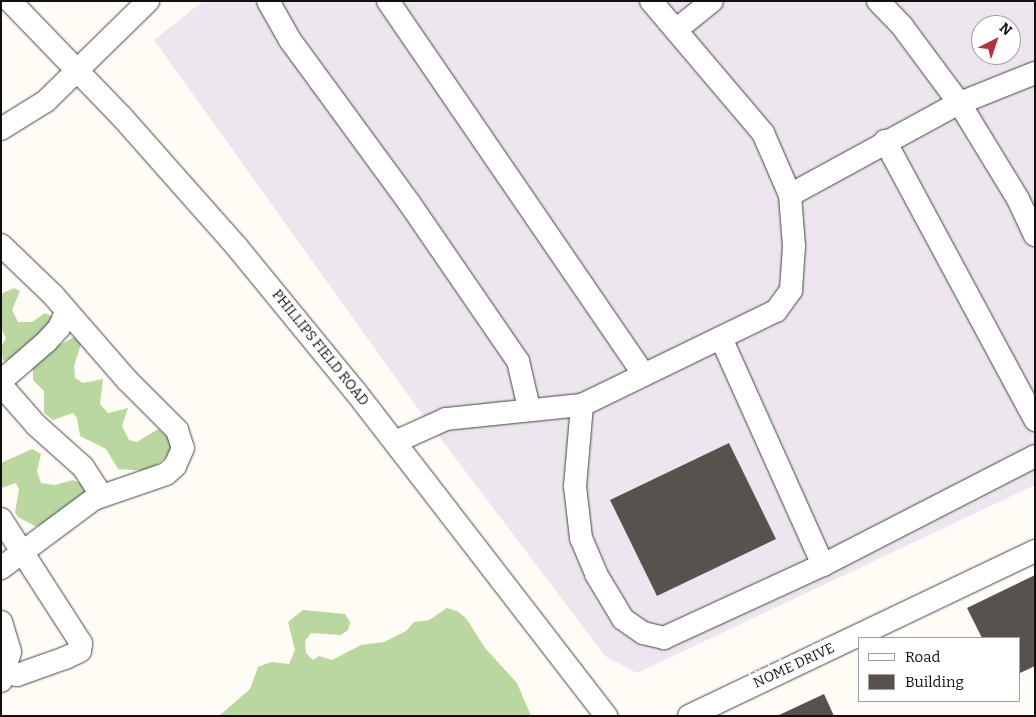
<!DOCTYPE html>
<html>
<head>
<meta charset="utf-8">
<style>
  body { margin:0 }
  #map { position:relative; width:1036px; height:717px; overflow:hidden; background:#fefcf5; font-family:Bitter,serif }
  div>[style] { position:absolute }
  .industrial>* { inset:0; background:#ede6ee }
  .forest>* { inset:0; background:#bad7a0 }
  .building>* { inset:0; background:#58524e }
  .roads { filter:drop-shadow(0 0 1px #434343) drop-shadow(0 0 1px #434343) }
  .minor>* { height:22px; margin:-11px; padding:0 11px; transform-origin:11px; border-radius:11px; background:#fff }
  span { translate:-50% -50%; white-space:nowrap; text-align:center; line-height:1.15; -webkit-text-stroke:5px #fff; paint-order:stroke }
  .street-label { font-size:14px; color:#101010 }
  .frame { position:absolute; inset:0; border:2px solid #101010; pointer-events:none }
  .legend { position:absolute; left:858px; top:637px; width:162px; height:65px; box-sizing:border-box; background:#fff; border:1px solid #9f9f9f; margin:0; padding:6px 9px; list-style:none; font-size:15px; color:#101010 }
  .legend li { display:flex; align-items:center; gap:10px; height:25px }
  .legend b { width:25px; border:1px solid #9f9f9f }
  .north { position:absolute; left:971px; top:15px; width:50px; height:50px; box-sizing:border-box; background:#fff; border:1px solid #9f9f9f; border-radius:50%; rotate:41deg; font-size:14px; font-weight:700; line-height:20px; text-align:center; color:#101010 }
  .north::after { content:''; display:block; margin:auto; width:18px; height:22px; background:#b7323a; clip-path:polygon(50% 0,100% 100%,50% 72%,0 100%) }
</style>
</head>
<body>
<div id="map">
  <div class="industrial">
    <div style="clip-path:polygon(evenodd,203px 1px,1035px 1px,1035px 485px,637px 673px,605px 656px,413px 402px,154px 40px,203px 1px,981px 25px,1011px 25px,1011px 55px,981px 55px,981px 25px,203px 1px,729px 443px,775px 539px,657px 596px,611px 500px,729px 443px)"></div>
  </div>
  <div class="forest">
    <div style="clip-path:polygon(14px 288px,20px 291px,12px 310px,18px 322px,32px 322px,45px 313px,53px 317px,53px 322px,12px 358px,3px 361px,1px 347px,6px 338px,1px 328px,1px 294px)"></div>
    <div style="clip-path:polygon(74px 337px,82px 341px,74px 366px,75px 378px,83px 383px,103px 379px,100px 404px,108px 413px,128px 408px,122px 426px,129px 440px,137px 442px,158px 429px,173px 441px,171px 453px,148px 471px,118px 469px,106px 449px,80px 436px,77px 418px,73px 413px,53px 420px,44px 413px,44px 391px,33px 380px,33px 368px,54px 348px)"></div>
    <div style="clip-path:polygon(32px 449px,41px 454px,37px 471px,41px 483px,55px 485px,73px 480px,82px 484px,85px 493px,45px 524px,35px 526px,18px 517px,15px 512px,19px 490px,16px 483px,1px 488px,1px 463px)"></div>
    <div style="clip-path:polygon(447px 608px,457px 611px,466px 618px,485px 648px,517px 683px,531px 716px,219px 716px,250px 689px,258px 667px,271px 662px,289px 664px,295px 650px,288px 622px,303px 610px,345px 614px,350px 622px,348px 630px,341px 635px,311px 633px,305px 641px,306px 653px,313px 660px,319px 656px,332px 660px,361px 645px,384px 642px,406px 631px,414px 622px,429px 620px)"></div>
  </div>
  <div class="building">
    <div style="clip-path:polygon(729px 443px,776px 539px,657px 596px,610px 500px)"></div>
    <div style="clip-path:polygon(1035px 575px,1035px 666px,1020px 673px,1020px 638px,982px 638px,967px 608px)"></div>
    <div style="clip-path:polygon(824px 694px,834px 716px,777px 716px)"></div>
  </div>
  <div class="roads">
    <div class="minor">
      <div style="left:10px;top:1px;width:161px;rotate:46deg"></div>
      <div style="left:122px;top:117px;width:174px;rotate:48.5deg"></div>
      <div style="left:237px;top:247px;width:186px;rotate:50.7deg"></div>
      <div style="left:355px;top:391px;width:411px;rotate:52.3deg"></div>
      <div style="left:268px;top:1px;width:45px;rotate:60.6deg"></div>
      <div style="left:290px;top:40px;width:203px;rotate:53.8deg"></div>
      <div style="left:410px;top:204px;width:191px;rotate:55.5deg"></div>
      <div style="left:518px;top:361px;width:48px;rotate:76.8deg"></div>
      <div style="left:388px;top:1px;width:453px;rotate:55.6deg"></div>
      <div style="left:878px;top:1px;width:35px;rotate:46deg"></div>
      <div style="left:902px;top:26px;width:97px;rotate:53.4deg"></div>
      <div style="left:960px;top:104px;width:111px;rotate:58.6deg"></div>
      <div style="left:1018px;top:199px;width:40px;rotate:65deg"></div>
      <div style="left:676px;top:30px;width:46px;rotate:-38.9deg"></div>
      <div style="left:1px;top:129px;width:53px;rotate:-31.9deg"></div>
      <div style="left:46px;top:101px;width:143px;rotate:-44.4deg"></div>
      <div style="left:885px;top:141px;width:317px;rotate:61.7deg"></div>
      <div style="left:790px;top:195px;width:188px;rotate:-28.6deg"></div>
      <div style="left:955px;top:105px;width:86px;rotate:-21.8deg"></div>
      <div style="left:1px;top:245px;width:72px;rotate:43.9deg"></div>
      <div style="left:53px;top:295px;width:113px;rotate:49deg"></div>
      <div style="left:127px;top:380px;width:71px;rotate:45deg"></div>
      <div style="left:177px;top:430px;width:19px;rotate:72deg"></div>
      <div style="left:183px;top:448px;width:20px;rotate:114deg"></div>
      <div style="left:175px;top:466px;width:12px;rotate:138deg"></div>
      <div style="left:166px;top:474px;width:76px;rotate:160.9deg"></div>
      <div style="left:94px;top:499px;width:116px;rotate:143.4deg"></div>
      <div style="left:721px;top:338px;width:249px;rotate:65.8deg"></div>
      <div style="left:1px;top:381px;width:60px;rotate:-40.9deg"></div>
      <div style="left:46px;top:342px;width:19px;rotate:-47deg"></div>
      <div style="left:59px;top:328px;width:17px;rotate:-66deg"></div>
      <div style="left:1px;top:385px;width:53px;rotate:48.8deg"></div>
      <div style="left:36px;top:425px;width:63px;rotate:41.8deg"></div>
      <div style="left:83px;top:467px;width:35px;rotate:57deg"></div>
      <div style="left:582px;top:405px;width:81px;rotate:94.9deg"></div>
      <div style="left:575px;top:486px;width:52px;rotate:83.4deg"></div>
      <div style="left:581px;top:538px;width:39px;rotate:67deg"></div>
      <div style="left:596px;top:574px;width:52px;rotate:59deg"></div>
      <div style="left:623px;top:619px;width:24px;rotate:35deg"></div>
      <div style="left:643px;top:633px;width:22px;rotate:13deg"></div>
      <div style="left:664px;top:638px;width:175px;rotate:-24.7deg"></div>
      <div style="left:823px;top:565px;width:238px;rotate:-27.2deg"></div>
      <div style="left:395px;top:442px;width:56px;rotate:-24.3deg"></div>
      <div style="left:446px;top:419px;width:137px;rotate:-5.9deg"></div>
      <div style="left:582px;top:405px;width:216px;rotate:-25.9deg"></div>
      <div style="left:776px;top:311px;width:26px;rotate:-54deg"></div>
      <div style="left:791px;top:290px;width:44px;rotate:-86.1deg"></div>
      <div style="left:794px;top:246px;width:51px;rotate:-94.5deg"></div>
      <div style="left:790px;top:195px;width:68px;rotate:-113.5deg"></div>
      <div style="left:763px;top:133px;width:173px;rotate:-130.3deg"></div>
      <div style="left:1px;top:519px;width:148px;rotate:57.2deg"></div>
      <div style="left:81px;top:643px;width:8px;rotate:97deg"></div>
      <div style="left:80px;top:651px;width:17px;rotate:155deg"></div>
      <div style="left:65px;top:658px;width:51px;rotate:160.5deg"></div>
      <div style="left:17px;top:675px;width:11px;rotate:-170deg"></div>
      <div style="left:1px;top:622px;width:31px;rotate:73deg"></div>
      <div style="left:10px;top:652px;width:30px;rotate:107deg"></div>
      <div style="left:689px;top:716px;width:383px;rotate:-25.5deg"></div>
    </div>
  </div>
  <div class="street-label">
    <span style="left:320px;top:348px;rotate:51deg">PHILLIPS FIELD ROAD</span>
    <span style="left:794px;top:666px;rotate:-25deg">NOME DRIVE</span>
  </div>
  <div class="frame"></div>
  <ul class="legend">
  <li><b style="height:6px;background:#fff"></b>Road</li>
  <li><b style="height:14px;background:#58524e"></b>Building</li>
  </ul>
  <div class="north">N</div>
</div>
</body>
</html>
